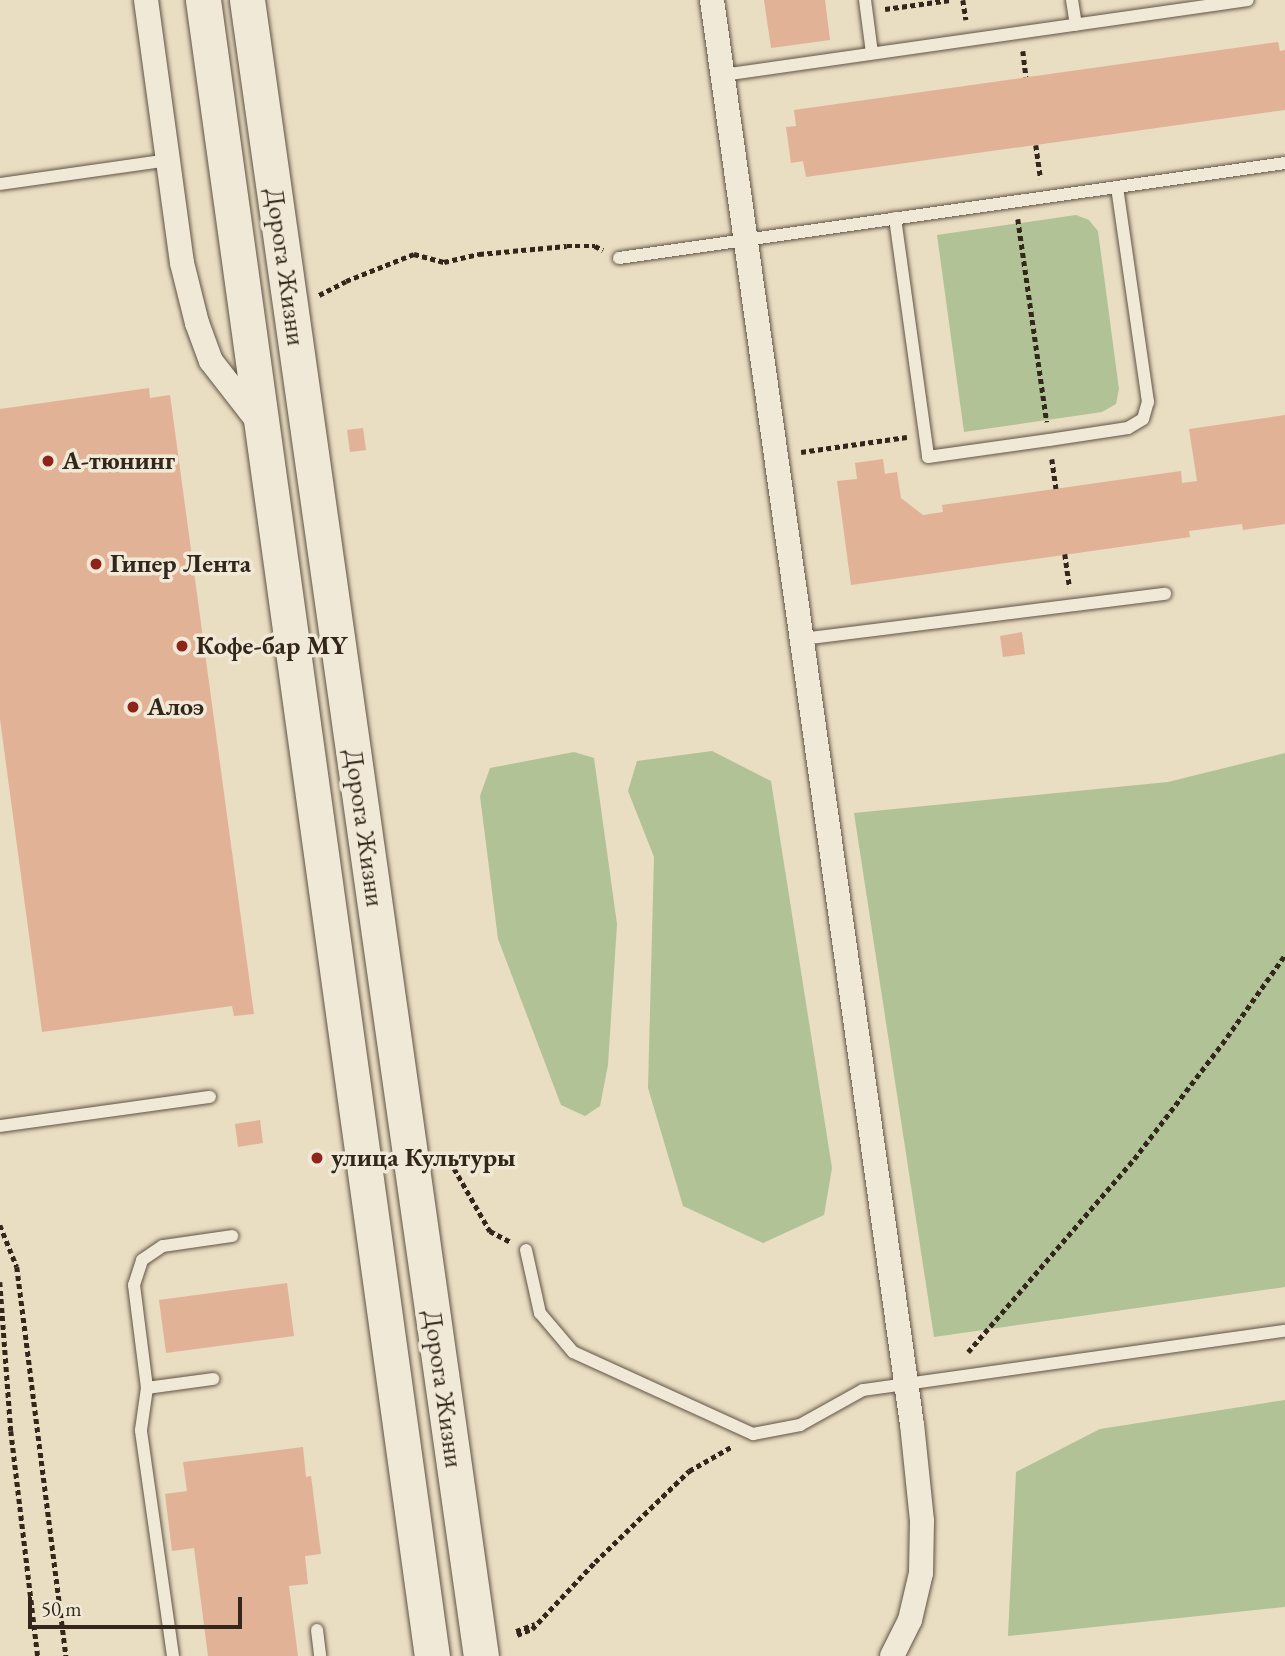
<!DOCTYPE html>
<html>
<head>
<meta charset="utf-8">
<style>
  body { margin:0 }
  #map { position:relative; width:1285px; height:1656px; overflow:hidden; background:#e9ddc2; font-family:"EB Garamond",serif }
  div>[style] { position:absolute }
  .green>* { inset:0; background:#b2c297 }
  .building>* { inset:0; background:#e1b296 }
  .path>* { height:4.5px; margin-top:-2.25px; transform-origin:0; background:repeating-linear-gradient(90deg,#32271a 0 5px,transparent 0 8.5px) }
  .roads { filter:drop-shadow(0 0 2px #605444) drop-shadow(0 0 2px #605444) }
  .service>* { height:12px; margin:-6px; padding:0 6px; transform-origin:6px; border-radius:6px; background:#f1e9d7 }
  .minor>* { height:24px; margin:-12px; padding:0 12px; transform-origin:12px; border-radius:12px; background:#f1e9d7 }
  .secondary>* { height:35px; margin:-17.5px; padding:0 17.5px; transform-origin:17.5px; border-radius:17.5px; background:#f1e9d7 }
  .dots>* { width:19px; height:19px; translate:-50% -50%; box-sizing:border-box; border:4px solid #f1e9d7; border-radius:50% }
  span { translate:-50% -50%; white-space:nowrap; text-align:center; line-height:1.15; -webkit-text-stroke:7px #f1e9d7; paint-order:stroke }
  .street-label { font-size:26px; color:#32271a }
  .poi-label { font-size:26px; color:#32271a; font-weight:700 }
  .left { translate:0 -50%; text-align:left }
  .scale { position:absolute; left:28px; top:1597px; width:214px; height:32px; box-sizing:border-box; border:4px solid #32271a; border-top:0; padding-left:9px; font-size:21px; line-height:24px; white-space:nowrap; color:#32271a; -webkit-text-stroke:5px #f1e9d7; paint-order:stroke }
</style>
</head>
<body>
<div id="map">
  <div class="green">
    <div style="clip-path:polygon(1076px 215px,1089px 220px,1098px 231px,1119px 389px,1116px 404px,1102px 412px,964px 432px,937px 235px)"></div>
    <div style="clip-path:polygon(712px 751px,771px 781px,832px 1168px,824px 1215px,763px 1243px,683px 1206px,648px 1088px,654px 857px,628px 791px,637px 761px)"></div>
    <div style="clip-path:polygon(574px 752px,594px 758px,617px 924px,608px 1065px,600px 1106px,585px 1116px,561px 1105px,498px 939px,480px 796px,490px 768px)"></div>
    <div style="clip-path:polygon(1285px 753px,1285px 1287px,934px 1337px,854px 813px,1168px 782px)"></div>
    <div style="clip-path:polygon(1285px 1400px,1285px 1607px,1008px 1636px,1016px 1472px,1100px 1429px)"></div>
  </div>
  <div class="building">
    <div style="clip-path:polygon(764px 0,825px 0,830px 40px,771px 48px)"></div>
    <div style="clip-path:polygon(1278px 42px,1280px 51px,1285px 50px,1285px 110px,806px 177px,803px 161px,791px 163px,786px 127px,796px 126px,794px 110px)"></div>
    <div style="clip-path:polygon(149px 388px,150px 398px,170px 395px,254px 1014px,234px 1016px,232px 1006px,42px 1032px,0 719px,0 409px)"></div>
    <div style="clip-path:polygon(1285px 415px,1285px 524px,1243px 530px,1242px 524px,1189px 531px,1190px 537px,851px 585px,837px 481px,857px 479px,855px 463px,883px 459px,885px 474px,897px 472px,901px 498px,923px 515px,943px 512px,942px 505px,1181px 471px,1182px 483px,1197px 481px,1189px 429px)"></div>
    <div style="clip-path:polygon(363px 428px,366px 450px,350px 452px,347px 430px)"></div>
    <div style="clip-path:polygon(1022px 632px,1025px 654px,1003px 657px,1000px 636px)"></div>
    <div style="clip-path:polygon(260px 1120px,263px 1143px,238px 1147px,235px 1124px)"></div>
    <div style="clip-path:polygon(287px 1283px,294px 1336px,166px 1353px,159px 1300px)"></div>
    <div style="clip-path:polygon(303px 1447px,306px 1477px,311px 1476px,321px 1554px,305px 1556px,308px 1584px,289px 1586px,298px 1656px,208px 1656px,194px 1548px,172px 1551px,165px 1494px,187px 1491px,183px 1462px)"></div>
  </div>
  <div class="path">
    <div style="left:963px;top:0;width:20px;rotate:81deg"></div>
    <div style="left:885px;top:9px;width:66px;rotate:-7.9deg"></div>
    <div style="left:1023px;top:51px;width:26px;rotate:83deg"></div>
    <div style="left:1036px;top:145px;width:34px;rotate:82deg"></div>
    <div style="left:1018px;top:219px;width:205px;rotate:81.9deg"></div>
    <div style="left:319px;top:295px;width:30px;rotate:-27deg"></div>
    <div style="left:346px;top:281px;width:73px;rotate:-21.7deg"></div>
    <div style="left:414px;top:254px;width:31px;rotate:15deg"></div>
    <div style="left:444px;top:262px;width:36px;rotate:-13deg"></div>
    <div style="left:479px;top:254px;width:88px;rotate:-5.2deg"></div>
    <div style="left:567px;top:246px;width:28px"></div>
    <div style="left:595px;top:246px;width:9px;rotate:27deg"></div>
    <div style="left:801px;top:452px;width:107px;rotate:-8.1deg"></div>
    <div style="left:1052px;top:459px;width:30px;rotate:82deg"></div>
    <div style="left:1065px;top:554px;width:34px;rotate:82deg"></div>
    <div style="left:450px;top:1161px;width:81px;rotate:60.3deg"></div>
    <div style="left:490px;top:1231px;width:24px;rotate:28deg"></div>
    <div style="left:0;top:1225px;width:45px;rotate:68deg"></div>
    <div style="left:17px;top:1267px;width:392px;rotate:82.8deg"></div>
    <div style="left:0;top:1282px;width:149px;rotate:85.8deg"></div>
    <div style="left:11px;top:1431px;width:227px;rotate:83.2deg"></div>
    <div style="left:968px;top:1352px;width:255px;rotate:-49.3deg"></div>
    <div style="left:1134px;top:1159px;width:145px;rotate:-52.6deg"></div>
    <div style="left:1222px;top:1044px;width:109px;rotate:-54.7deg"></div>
    <div style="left:516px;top:1631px;width:20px;rotate:-20deg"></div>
    <div style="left:517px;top:1635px;width:16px;rotate:-22deg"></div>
    <div style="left:532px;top:1629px;width:92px;rotate:-46.8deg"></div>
    <div style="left:595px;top:1562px;width:131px;rotate:-44.1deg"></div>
    <div style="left:689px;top:1471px;width:48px;rotate:-29.7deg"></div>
  </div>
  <div class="roads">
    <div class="service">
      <div style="left:865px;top:0;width:53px;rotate:82.5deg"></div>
      <div style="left:1072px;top:0;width:25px;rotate:81deg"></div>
      <div style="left:723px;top:75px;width:530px;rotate:-8.13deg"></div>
      <div style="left:0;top:184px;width:170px;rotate:-8.1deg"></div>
      <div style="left:895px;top:218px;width:241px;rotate:82.1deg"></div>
      <div style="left:928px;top:457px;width:122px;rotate:-8deg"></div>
      <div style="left:1049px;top:440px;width:80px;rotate:-8.6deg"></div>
      <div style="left:1128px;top:428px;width:17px;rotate:-31deg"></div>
      <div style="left:1143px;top:419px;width:18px;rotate:-74deg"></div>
      <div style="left:1148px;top:402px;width:217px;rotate:-98.2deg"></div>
      <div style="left:619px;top:258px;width:673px;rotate:-8.12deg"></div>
      <div style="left:802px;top:639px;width:366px;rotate:-7.1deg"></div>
      <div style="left:0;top:1126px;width:212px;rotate:-7.9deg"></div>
      <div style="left:526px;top:1250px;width:65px;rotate:77.5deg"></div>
      <div style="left:540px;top:1313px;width:51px;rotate:49.8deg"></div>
      <div style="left:573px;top:1352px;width:198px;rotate:24.5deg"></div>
      <div style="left:753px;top:1434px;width:48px;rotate:-10.8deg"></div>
      <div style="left:800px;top:1425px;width:72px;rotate:-29.1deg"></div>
      <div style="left:863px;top:1390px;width:426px;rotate:-8deg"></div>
      <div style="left:147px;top:1388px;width:67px;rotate:-7.8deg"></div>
      <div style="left:317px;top:1630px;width:26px;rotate:83deg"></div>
      <div style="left:173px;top:1656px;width:228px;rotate:-98.1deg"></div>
      <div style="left:141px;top:1430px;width:42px;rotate:-81.9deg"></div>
      <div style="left:147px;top:1388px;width:104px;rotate:-97.2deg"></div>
      <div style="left:134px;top:1285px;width:26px;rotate:-72deg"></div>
      <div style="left:142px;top:1260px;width:25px;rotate:-34deg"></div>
      <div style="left:163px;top:1246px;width:70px;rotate:-8.2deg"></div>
    </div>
    <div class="minor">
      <div style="left:146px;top:0;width:265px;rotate:82.2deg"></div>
      <div style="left:182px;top:263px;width:62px;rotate:76deg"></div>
      <div style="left:197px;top:323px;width:40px;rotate:69.8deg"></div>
      <div style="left:211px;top:361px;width:80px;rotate:52.1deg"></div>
      <div style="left:712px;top:0;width:1438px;rotate:82.01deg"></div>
      <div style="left:912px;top:1424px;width:98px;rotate:84.1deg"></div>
      <div style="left:922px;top:1521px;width:52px;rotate:91.1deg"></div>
      <div style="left:921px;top:1573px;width:48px;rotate:103.2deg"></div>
      <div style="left:910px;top:1620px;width:40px;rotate:116.6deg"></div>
    </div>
    <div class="secondary">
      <div style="left:203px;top:0;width:1672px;rotate:82.13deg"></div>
      <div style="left:247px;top:0;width:1672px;rotate:81.96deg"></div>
    </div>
  </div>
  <div class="dots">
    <div style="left:48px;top:461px;background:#8f2418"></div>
    <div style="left:96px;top:564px;background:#8f2418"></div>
    <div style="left:182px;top:646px;background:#8f2418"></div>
    <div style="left:133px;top:707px;background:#8f2418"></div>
    <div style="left:317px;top:1158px;background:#8f2418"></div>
  </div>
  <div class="street-label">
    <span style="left:285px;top:267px;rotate:82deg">Дорога Жизни</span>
    <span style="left:364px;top:828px;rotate:82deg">Дорога Жизни</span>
    <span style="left:443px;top:1389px;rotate:82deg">Дорога Жизни</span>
  </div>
  <div class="poi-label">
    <span class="left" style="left:62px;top:461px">А-тюнинг</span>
    <span class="left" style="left:110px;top:564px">Гипер Лента</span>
    <span class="left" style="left:196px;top:646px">Кофе-бар MY</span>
    <span class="left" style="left:147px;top:707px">Алоэ</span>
    <span class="left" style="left:331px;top:1158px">улица Культуры</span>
  </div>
  <div class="scale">50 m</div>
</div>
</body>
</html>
